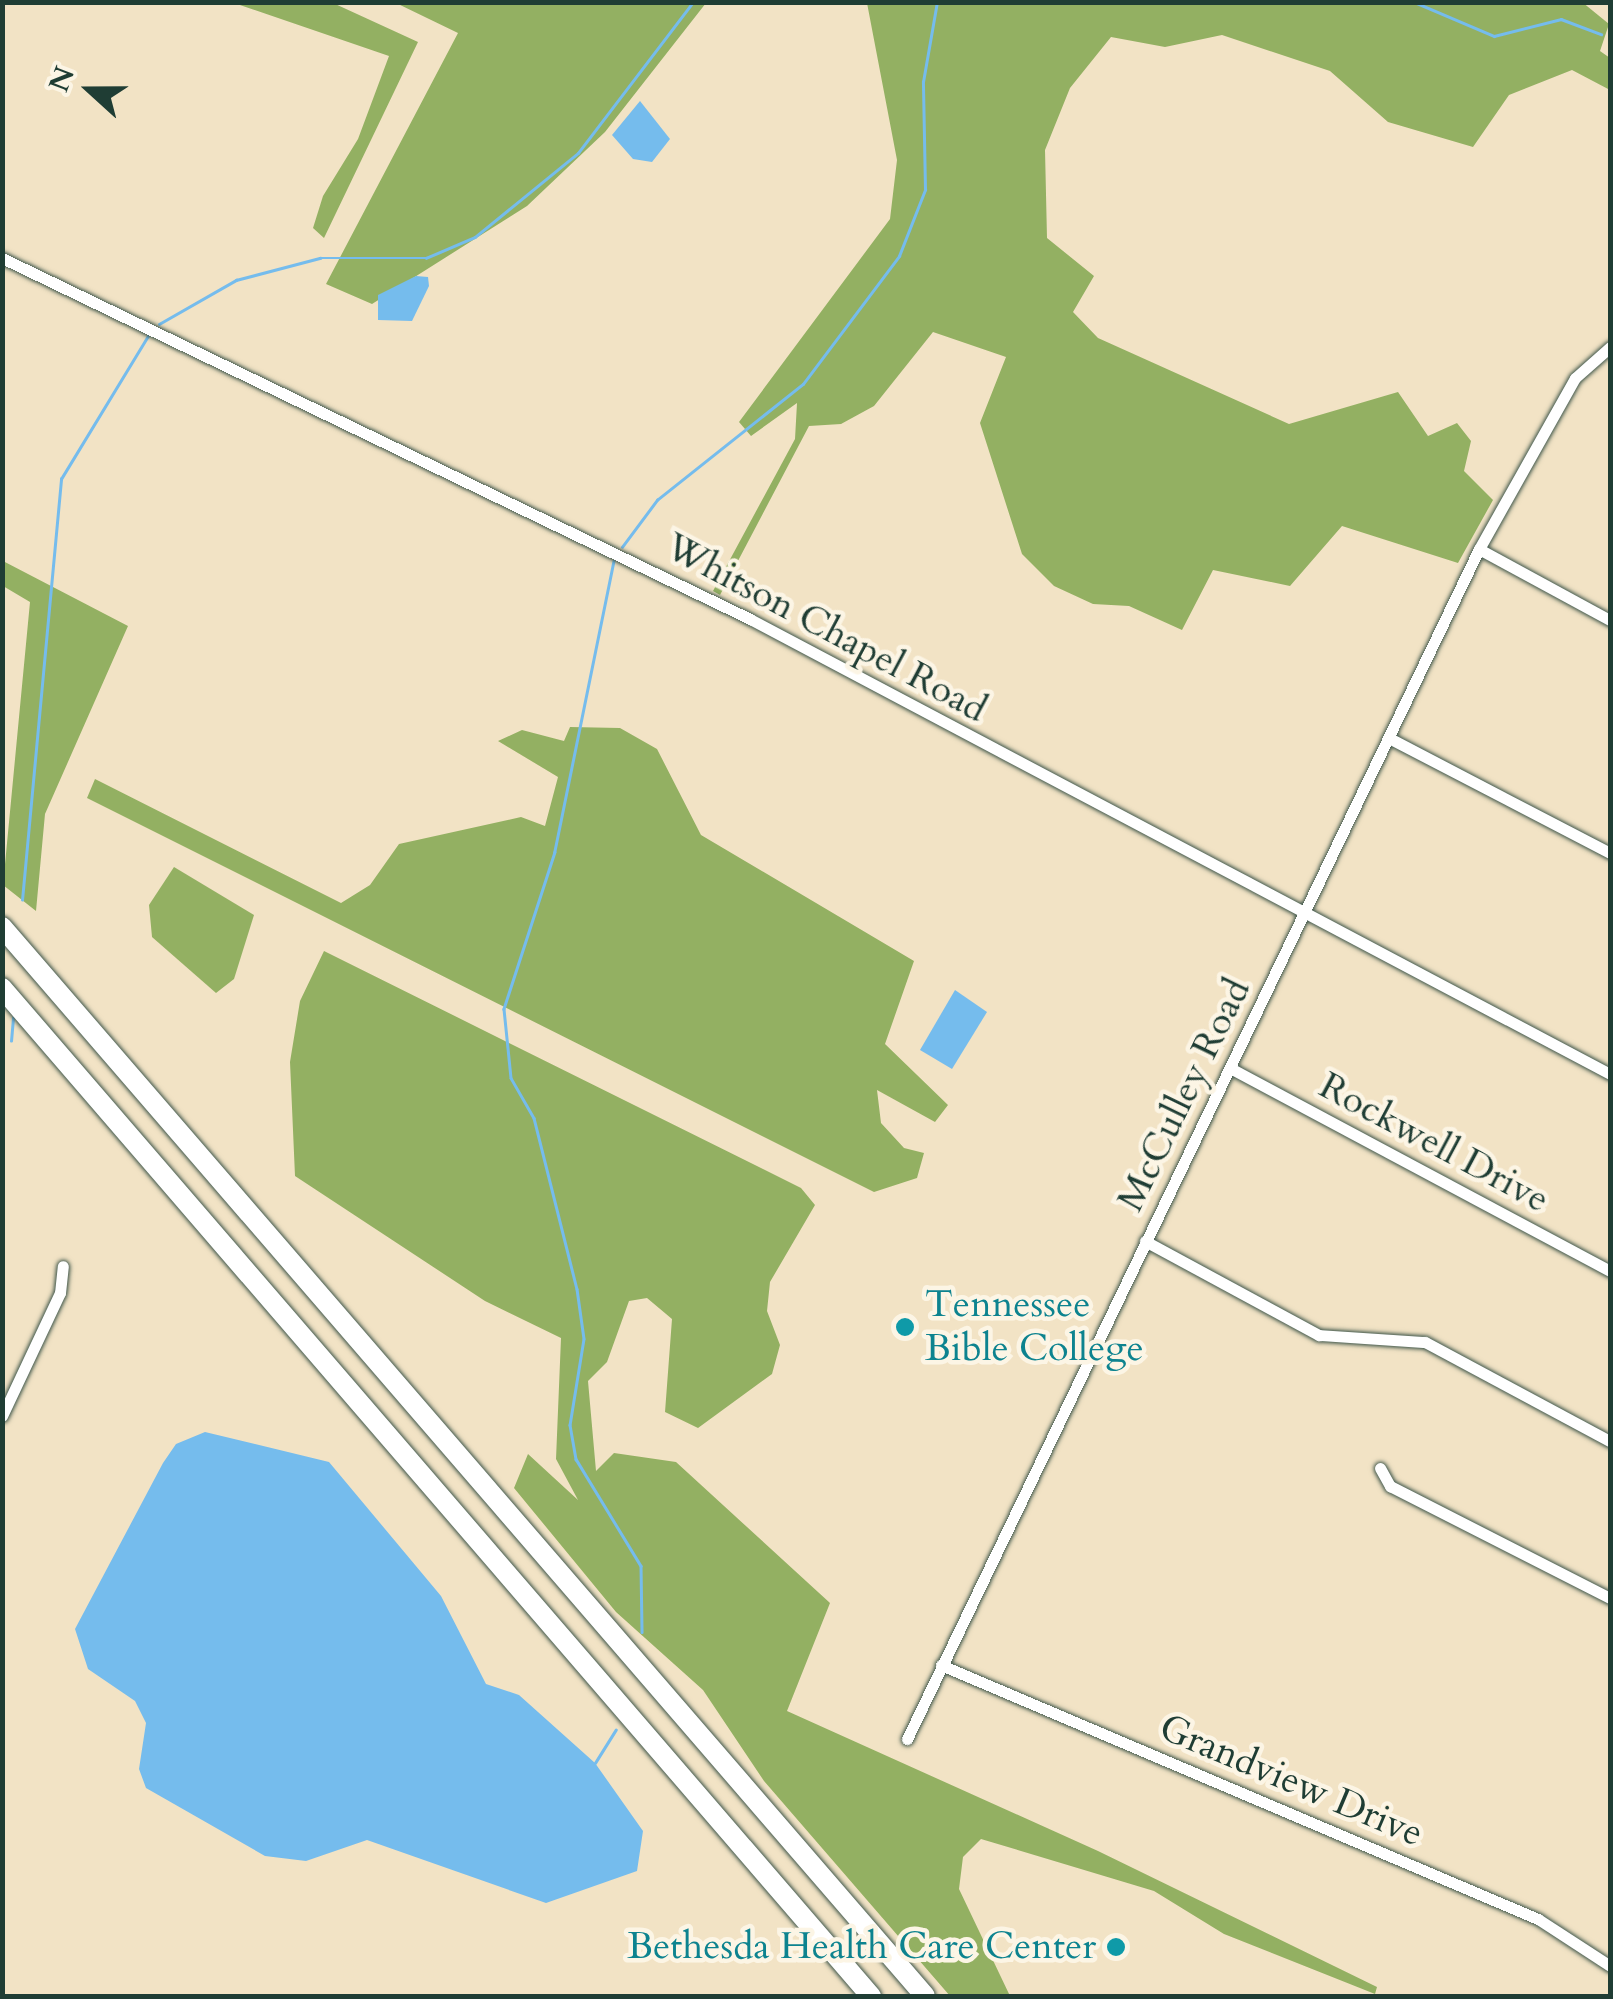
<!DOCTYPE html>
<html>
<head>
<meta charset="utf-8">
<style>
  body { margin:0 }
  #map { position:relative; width:1613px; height:1999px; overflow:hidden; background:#f2e3c5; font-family:Cardo,serif }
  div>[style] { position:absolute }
  .forest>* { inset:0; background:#93b062 }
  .water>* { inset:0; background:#75bced }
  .stream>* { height:2.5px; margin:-1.25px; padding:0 1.25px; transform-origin:1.25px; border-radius:1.25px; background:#75bced }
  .roads { filter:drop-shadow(0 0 2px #3f564a) drop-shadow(0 0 2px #3f564a) }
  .minor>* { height:11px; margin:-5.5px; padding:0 5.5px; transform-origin:5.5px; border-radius:5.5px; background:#fff }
  .motorway>* { height:20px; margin:-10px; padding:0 10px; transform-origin:10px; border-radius:10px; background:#fff }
  .dots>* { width:28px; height:28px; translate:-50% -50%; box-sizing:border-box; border:5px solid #fcf5e5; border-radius:50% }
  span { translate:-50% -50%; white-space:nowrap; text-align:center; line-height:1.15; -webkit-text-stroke:9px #fcf5e5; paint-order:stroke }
  .street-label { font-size:38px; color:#1f3d34 }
  .culture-label { font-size:38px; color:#0d838f }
  .left { translate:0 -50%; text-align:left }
  .right { translate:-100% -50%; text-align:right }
  .frame { position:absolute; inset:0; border:5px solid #1f3d34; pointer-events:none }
  .north { position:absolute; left:40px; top:40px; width:100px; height:100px; -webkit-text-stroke:8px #fcf5e5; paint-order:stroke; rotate:291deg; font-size:28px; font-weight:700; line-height:40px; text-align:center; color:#1f3d34 }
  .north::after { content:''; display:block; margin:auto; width:35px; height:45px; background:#1f3d34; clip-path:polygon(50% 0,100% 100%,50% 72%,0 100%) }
</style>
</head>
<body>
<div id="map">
  <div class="forest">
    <div style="clip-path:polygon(1582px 2px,1609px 24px,1600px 51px,1610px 58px,1610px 90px,1572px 70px,1509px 95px,1473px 147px,1388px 122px,1330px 71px,1222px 35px,1165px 47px,1111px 37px,1070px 88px,1045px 150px,1047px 238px,1094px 276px,1073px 312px,1098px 338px,1289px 424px,1398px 392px,1428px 436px,1457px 423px,1471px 441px,1464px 471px,1493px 500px,1458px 563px,1342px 526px,1290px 586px,1213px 570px,1182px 630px,1129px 606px,1093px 604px,1054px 586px,1022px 554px,980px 423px,1006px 357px,933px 332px,874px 406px,841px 424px,809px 426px,720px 595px,713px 591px,795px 439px,797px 403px,751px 436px,739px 422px,890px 219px,897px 160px,867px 3px)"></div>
    <div style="clip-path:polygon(234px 3px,333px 3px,418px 42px,324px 238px,313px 228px,323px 196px,358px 139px,389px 56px)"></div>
    <div style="clip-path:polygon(396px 3px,706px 3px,605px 132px,527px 206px,372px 304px,326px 284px,458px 33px)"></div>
    <div style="clip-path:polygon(3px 561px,128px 626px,45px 814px,36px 911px,3px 885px,30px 602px,3px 586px)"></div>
    <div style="clip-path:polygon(570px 727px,620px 728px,657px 749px,701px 835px,914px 961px,885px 1044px,948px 1105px,935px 1122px,877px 1090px,881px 1123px,904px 1148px,924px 1153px,917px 1178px,874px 1192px,87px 798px,95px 779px,341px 903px,370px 885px,399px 844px,521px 817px,545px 826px,558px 777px,498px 741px,522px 730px,564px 741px)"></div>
    <div style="clip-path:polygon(174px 867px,254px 915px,234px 979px,216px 993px,152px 937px,149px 905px)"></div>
    <div style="clip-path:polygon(324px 951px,801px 1188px,815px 1205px,770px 1282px,767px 1311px,780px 1345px,772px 1374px,698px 1428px,665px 1412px,672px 1319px,647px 1298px,629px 1301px,607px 1362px,588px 1381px,596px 1471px,614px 1453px,676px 1462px,830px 1603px,787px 1711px,1098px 1851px,1377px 1987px,1375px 1994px,1224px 1934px,1154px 1891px,981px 1839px,963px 1857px,959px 1889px,1010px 1996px,950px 1996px,764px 1781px,703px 1690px,616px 1612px,514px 1488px,528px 1454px,578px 1500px,556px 1459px,561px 1338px,485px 1301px,295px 1176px,290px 1062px,300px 1001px)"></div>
  </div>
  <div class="water">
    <div style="clip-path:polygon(640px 101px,670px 139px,652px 162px,633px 159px,612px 135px)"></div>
    <div style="clip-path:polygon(416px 276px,428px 277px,429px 286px,412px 321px,378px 320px,378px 295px)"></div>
    <div style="clip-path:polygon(955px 990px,987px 1012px,952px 1069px,920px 1050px)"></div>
    <div style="clip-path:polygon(205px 1432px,329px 1462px,441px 1596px,486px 1684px,519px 1695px,595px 1763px,643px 1831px,637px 1871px,546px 1903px,367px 1840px,306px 1861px,265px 1856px,146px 1788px,139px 1769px,146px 1723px,135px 1701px,88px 1669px,75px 1629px,163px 1463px,176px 1444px)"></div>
  </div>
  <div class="stream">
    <div style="left:1414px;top:2px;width:87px;rotate:23deg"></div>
    <div style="left:1494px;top:36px;width:69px;rotate:-14.2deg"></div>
    <div style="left:1561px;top:19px;width:43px;rotate:20.6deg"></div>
    <div style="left:159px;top:324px;width:89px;rotate:-29.7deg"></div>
    <div style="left:236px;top:280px;width:87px;rotate:-14.7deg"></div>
    <div style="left:320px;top:258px;width:106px"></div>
    <div style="left:426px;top:258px;width:53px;rotate:-23.2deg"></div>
    <div style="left:475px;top:237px;width:133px;rotate:-39.2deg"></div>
    <div style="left:578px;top:153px;width:190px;rotate:-52.7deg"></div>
    <div style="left:622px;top:547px;width:59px;rotate:-53.3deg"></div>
    <div style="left:657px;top:500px;width:186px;rotate:-38.5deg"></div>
    <div style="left:803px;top:384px;width:160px;rotate:-53.1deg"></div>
    <div style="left:899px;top:256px;width:71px;rotate:-68.5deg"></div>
    <div style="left:925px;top:190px;width:108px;rotate:-91.1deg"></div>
    <div style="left:923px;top:82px;width:81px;rotate:-80.1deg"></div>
    <div style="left:614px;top:561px;width:297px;rotate:101.5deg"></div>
    <div style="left:555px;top:852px;width:165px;rotate:108deg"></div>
    <div style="left:504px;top:1009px;width:69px;rotate:84.2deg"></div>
    <div style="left:511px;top:1078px;width:46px;rotate:60.1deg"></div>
    <div style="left:534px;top:1118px;width:176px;rotate:75.9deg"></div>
    <div style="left:577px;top:1289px;width:50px;rotate:82deg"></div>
    <div style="left:584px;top:1339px;width:87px;rotate:99.2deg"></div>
    <div style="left:570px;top:1425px;width:35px;rotate:80deg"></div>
    <div style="left:576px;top:1459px;width:125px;rotate:58.7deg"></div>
    <div style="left:641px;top:1566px;width:66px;rotate:89.1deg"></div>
    <div style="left:22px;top:900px;width:423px;rotate:-84.7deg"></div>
    <div style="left:61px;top:479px;width:167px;rotate:-58.7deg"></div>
    <div style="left:11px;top:1041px;width:23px;rotate:-85deg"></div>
    <div style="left:595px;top:1763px;width:39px;rotate:-58deg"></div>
  </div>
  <div class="roads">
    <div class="minor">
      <div style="left:2px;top:258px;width:831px;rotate:25.76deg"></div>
      <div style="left:750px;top:619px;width:973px;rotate:27.88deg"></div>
      <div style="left:1479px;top:549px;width:149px;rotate:28.5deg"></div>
      <div style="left:1389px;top:738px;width:249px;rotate:27.5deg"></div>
      <div style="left:1230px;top:1068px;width:431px;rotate:28.1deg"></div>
      <div style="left:1145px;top:1241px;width:198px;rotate:28.4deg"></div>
      <div style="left:1319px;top:1335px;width:106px;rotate:3.8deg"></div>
      <div style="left:1425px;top:1342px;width:210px;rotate:28.2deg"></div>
      <div style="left:2px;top:1416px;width:136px;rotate:-64.8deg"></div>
      <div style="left:60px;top:1293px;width:27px;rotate:-84deg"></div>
      <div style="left:1380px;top:1468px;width:21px;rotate:61deg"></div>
      <div style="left:1390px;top:1486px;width:247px;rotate:27deg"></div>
      <div style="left:941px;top:1665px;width:649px;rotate:23.05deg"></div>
      <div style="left:1538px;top:1919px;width:86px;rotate:33.1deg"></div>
      <div style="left:907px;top:1739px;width:1320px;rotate:-64.33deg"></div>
      <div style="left:1479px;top:549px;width:196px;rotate:-60.7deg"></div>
      <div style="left:1575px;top:378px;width:47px;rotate:-41.5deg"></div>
    </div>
    <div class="motorway">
      <div style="left:2px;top:927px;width:1412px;rotate:49.19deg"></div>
      <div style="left:2px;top:988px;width:1331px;rotate:49.24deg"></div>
    </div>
  </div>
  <div class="dots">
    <div style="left:905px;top:1327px;background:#0f9aa8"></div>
    <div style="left:1116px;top:1947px;background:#0f9aa8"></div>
  </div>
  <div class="street-label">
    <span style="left:826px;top:628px;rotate:28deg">Whitson Chapel Road</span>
    <span style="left:1184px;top:1095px;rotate:-64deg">McCulley Road</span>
    <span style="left:1434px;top:1143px;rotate:28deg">Rockwell Drive</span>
    <span style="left:1291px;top:1781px;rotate:23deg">Grandview Drive</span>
  </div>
  <div class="culture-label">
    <span class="left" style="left:925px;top:1327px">Tennessee<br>Bible College</span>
    <span class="right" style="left:1096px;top:1947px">Bethesda Health Care Center</span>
  </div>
  <div class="frame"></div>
  <div class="north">N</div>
</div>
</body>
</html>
